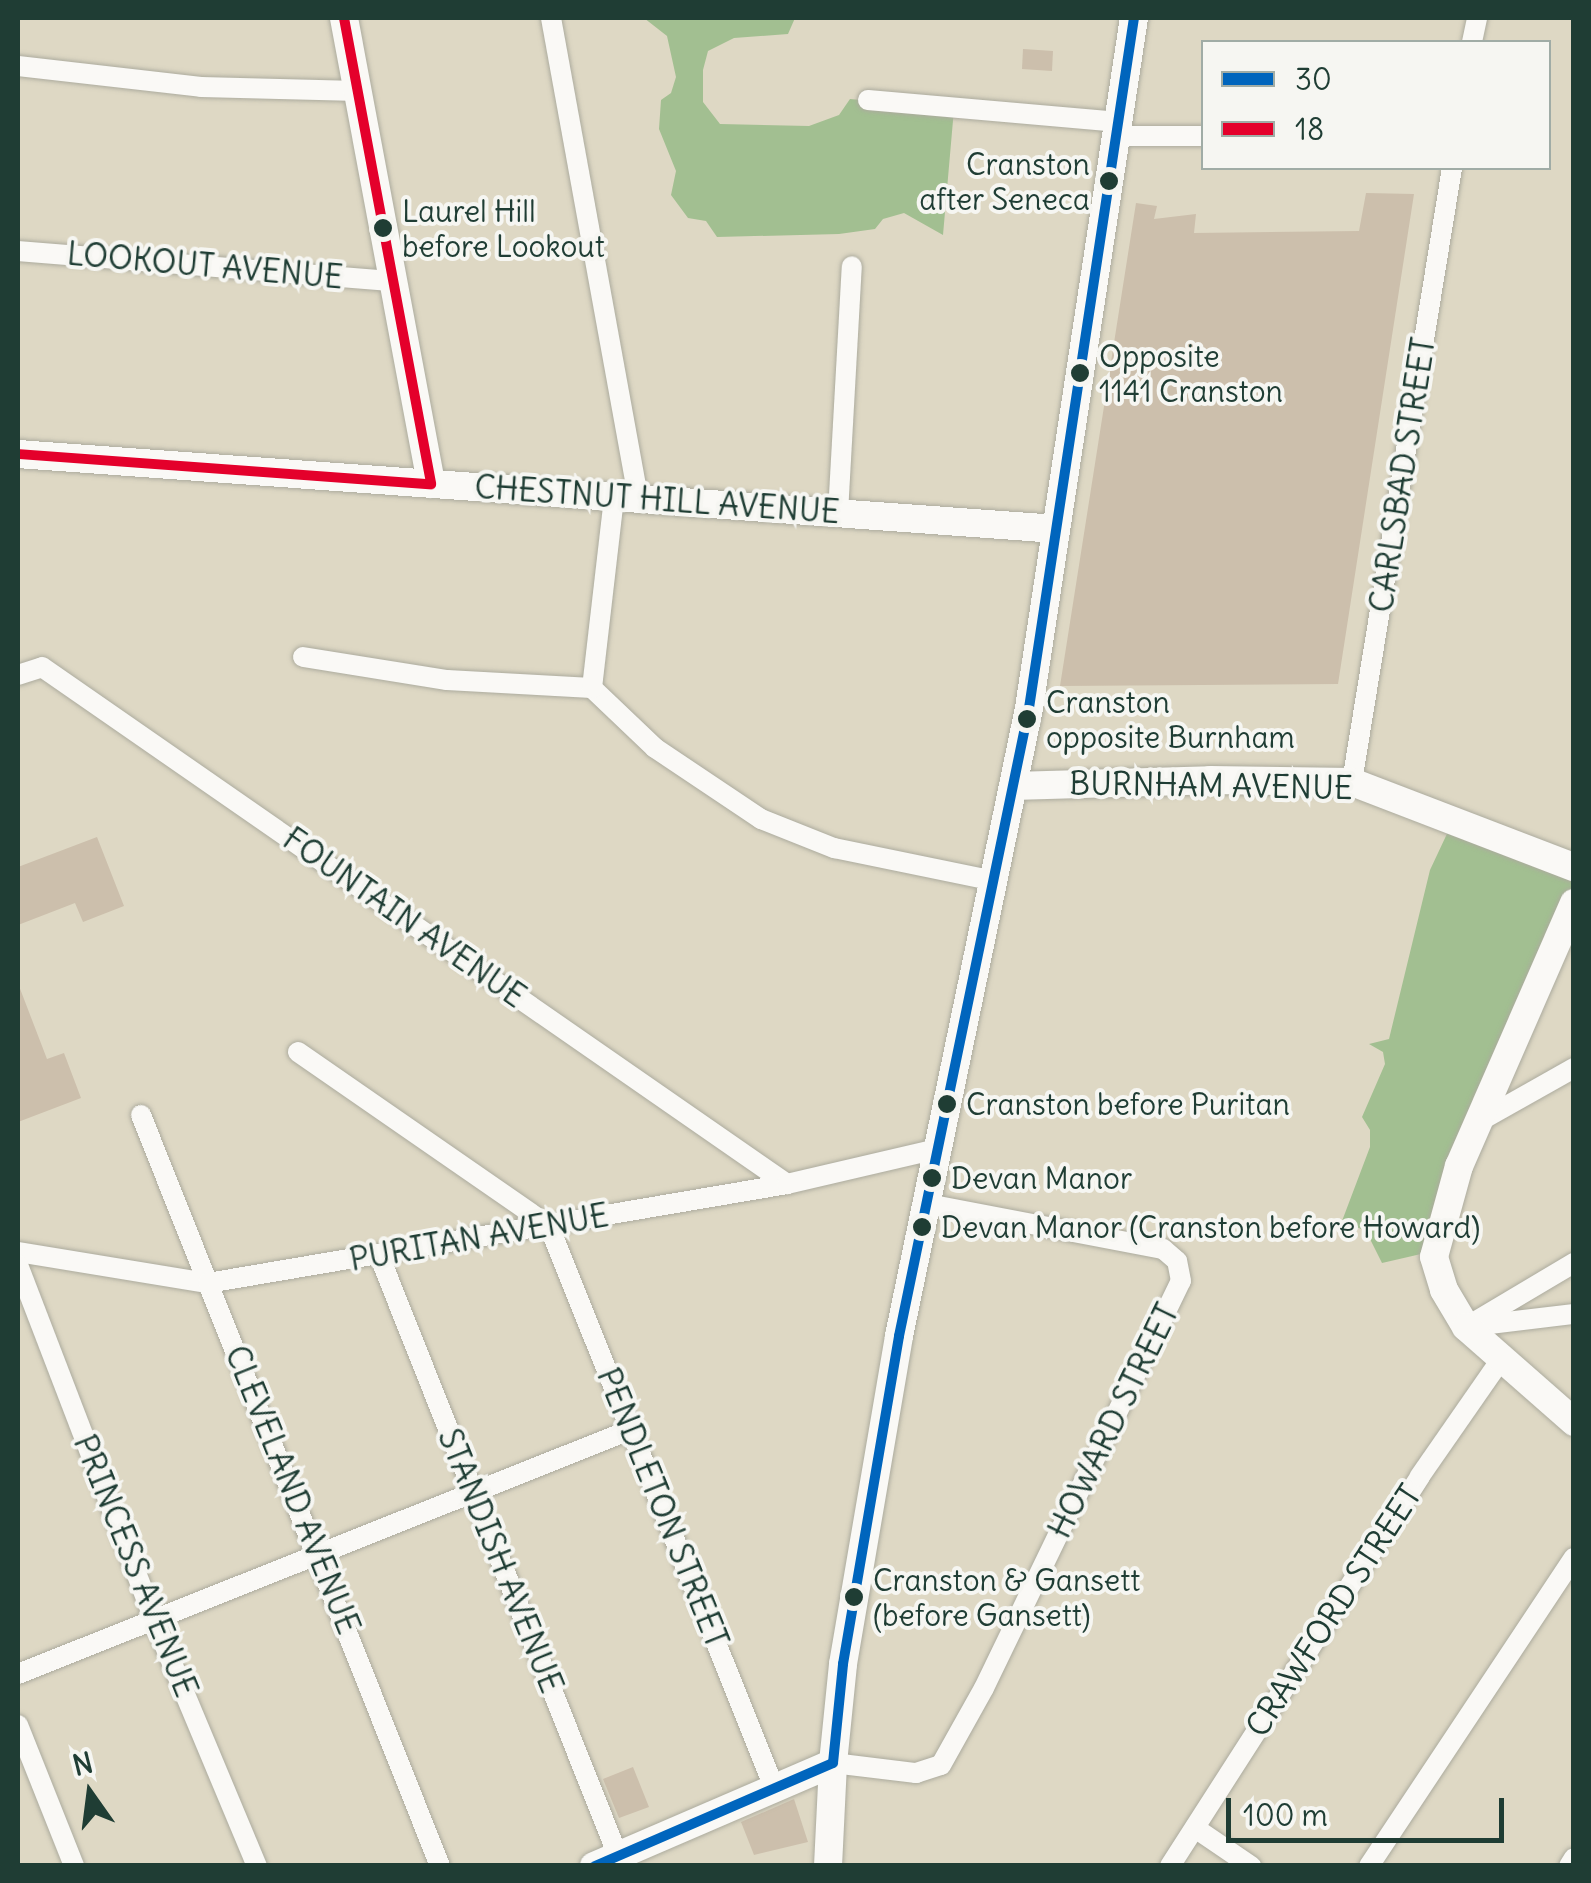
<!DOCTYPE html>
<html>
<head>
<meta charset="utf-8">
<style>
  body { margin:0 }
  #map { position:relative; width:1591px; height:1883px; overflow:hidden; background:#ded8c4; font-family:Delius,sans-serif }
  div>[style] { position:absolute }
  .forest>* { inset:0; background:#a2bf91 }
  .building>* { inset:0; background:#ccbfac }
  .roads { filter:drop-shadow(0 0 2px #acab9e) drop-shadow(0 0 2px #acab9e) }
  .street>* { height:20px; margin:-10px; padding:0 10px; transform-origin:10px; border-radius:10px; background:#faf9f6 }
  .secondary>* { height:28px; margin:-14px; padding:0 14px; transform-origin:14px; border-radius:14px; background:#faf9f6 }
  .bus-1>* { height:10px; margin:-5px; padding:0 5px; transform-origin:5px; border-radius:5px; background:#0065bd }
  .bus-2>* { height:10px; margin:-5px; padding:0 5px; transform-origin:5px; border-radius:5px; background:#e4002b }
  .dots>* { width:28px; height:28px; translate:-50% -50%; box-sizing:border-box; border:5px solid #f6f6f2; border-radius:50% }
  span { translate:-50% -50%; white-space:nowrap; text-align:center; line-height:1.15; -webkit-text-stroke:8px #f6f6f2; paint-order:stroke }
  .bus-label { font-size:30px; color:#1f3d34 }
  .right { translate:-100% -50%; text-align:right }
  .left { translate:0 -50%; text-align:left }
  .street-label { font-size:32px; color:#1f3d34 }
  .frame { position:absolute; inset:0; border:20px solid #1f3d34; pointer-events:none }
  .legend { position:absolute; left:1201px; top:40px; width:350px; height:130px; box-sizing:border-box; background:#f6f6f2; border:2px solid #a0aca6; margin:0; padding:12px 18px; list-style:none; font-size:30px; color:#1f3d34 }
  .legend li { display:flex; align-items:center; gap:20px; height:50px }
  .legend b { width:50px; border:2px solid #a0aca6 }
  .north { position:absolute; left:40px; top:1743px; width:100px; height:100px; -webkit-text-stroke:8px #f6f6f2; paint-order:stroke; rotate:346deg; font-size:28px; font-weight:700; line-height:40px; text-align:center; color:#1f3d34 }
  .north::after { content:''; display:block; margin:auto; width:35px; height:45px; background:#1f3d34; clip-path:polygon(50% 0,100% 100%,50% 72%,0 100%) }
  .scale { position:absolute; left:1226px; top:1798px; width:278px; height:45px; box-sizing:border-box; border:5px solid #1f3d34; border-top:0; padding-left:12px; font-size:30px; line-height:35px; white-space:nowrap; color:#1f3d34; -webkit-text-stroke:8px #f6f6f2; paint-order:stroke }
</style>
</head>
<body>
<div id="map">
  <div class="forest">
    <div style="clip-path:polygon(644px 18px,795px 18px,788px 34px,734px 38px,708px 51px,703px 70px,703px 102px,720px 124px,809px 126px,839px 115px,850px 99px,954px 109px,943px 235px,904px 213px,883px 219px,875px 229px,839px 234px,717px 237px,706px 221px,688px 218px,671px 195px,676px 171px,659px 129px,661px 100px,671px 93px,676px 77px,667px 36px)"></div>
    <div style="clip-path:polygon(1453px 821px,1573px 866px,1573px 900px,1434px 1251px,1382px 1263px,1366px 1231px,1342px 1221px,1370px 1147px,1370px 1130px,1362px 1117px,1385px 1064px,1383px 1052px,1369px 1044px,1389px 1039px,1430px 870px)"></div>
  </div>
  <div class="building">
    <div style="clip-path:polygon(1023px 49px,1053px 51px,1052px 71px,1022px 69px)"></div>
    <div style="clip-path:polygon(1366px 193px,1414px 194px,1338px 684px,1060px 686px,1136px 203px,1157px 206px,1154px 219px,1196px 214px,1194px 233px,1359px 231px)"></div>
    <div style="clip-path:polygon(97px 837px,124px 906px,83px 922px,75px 903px,18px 925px,18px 867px)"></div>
    <div style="clip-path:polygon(19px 986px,47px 1059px,64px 1053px,81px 1098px,18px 1122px)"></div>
    <div style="clip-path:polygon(633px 1767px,649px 1807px,619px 1818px,603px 1779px)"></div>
    <div style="clip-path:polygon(794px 1799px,808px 1842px,754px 1855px,741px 1822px)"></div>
  </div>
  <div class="roads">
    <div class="street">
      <div style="left:551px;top:18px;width:488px;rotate:79.7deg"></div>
      <div style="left:1472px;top:42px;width:25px;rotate:-78deg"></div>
      <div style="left:18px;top:66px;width:184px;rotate:6.5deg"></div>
      <div style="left:201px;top:87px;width:157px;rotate:1.5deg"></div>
      <div style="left:868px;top:100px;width:252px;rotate:5deg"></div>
      <div style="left:1117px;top:136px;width:87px"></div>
      <div style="left:18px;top:251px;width:376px;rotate:4.6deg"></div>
      <div style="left:838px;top:513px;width:247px;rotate:-86.8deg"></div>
      <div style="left:303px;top:657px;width:146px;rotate:9.1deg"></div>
      <div style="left:447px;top:680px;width:145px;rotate:3.2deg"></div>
      <div style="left:18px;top:675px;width:25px;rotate:-18deg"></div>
      <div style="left:42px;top:667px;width:907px;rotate:34.76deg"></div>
      <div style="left:592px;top:688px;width:87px;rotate:43.6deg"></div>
      <div style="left:655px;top:748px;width:128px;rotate:33.8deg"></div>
      <div style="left:761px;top:819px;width:79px;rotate:21.7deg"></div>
      <div style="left:834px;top:848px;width:164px;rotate:11.6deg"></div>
      <div style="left:592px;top:688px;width:192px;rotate:-83.4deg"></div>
      <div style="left:1352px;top:782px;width:622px;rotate:-80.75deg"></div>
      <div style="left:298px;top:1052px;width:305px;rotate:34.7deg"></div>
      <div style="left:549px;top:1226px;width:608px;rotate:68.16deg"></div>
      <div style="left:141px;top:1115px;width:808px;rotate:68.29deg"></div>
      <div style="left:1480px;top:1121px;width:108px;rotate:-29.4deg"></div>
      <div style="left:18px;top:1252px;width:193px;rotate:9.3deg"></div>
      <div style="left:208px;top:1283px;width:587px;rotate:-9.7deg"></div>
      <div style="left:787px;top:1184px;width:155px;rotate:-13.1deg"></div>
      <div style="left:379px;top:1255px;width:658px;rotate:68.31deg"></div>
      <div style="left:18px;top:1265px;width:380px;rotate:69deg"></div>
      <div style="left:154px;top:1620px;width:267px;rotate:67.3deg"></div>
      <div style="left:1473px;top:1326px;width:102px;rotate:-6.8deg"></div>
      <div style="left:1466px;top:1327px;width:126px;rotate:-30.7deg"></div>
      <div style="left:18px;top:1674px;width:659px;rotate:-21.74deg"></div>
      <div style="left:18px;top:1725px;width:152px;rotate:68.3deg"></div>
      <div style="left:833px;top:1763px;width:84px;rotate:6.9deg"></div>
      <div style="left:916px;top:1773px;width:26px;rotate:-18deg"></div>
      <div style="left:941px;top:1765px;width:88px;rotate:-60.8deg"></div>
      <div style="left:984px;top:1688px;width:452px;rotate:-64.2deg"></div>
      <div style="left:1181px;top:1281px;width:20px;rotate:-101deg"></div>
      <div style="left:1177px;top:1261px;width:18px;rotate:-139deg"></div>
      <div style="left:1163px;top:1249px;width:240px;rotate:-169.2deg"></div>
      <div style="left:1195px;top:1828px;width:68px;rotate:34.2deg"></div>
      <div style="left:1170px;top:1866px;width:463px;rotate:-57.3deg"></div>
      <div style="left:1420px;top:1476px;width:144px;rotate:-55.2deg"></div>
      <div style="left:1369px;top:1866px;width:370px;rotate:-56.4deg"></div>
      <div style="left:1569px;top:1866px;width:9px;rotate:-58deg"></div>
    </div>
    <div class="secondary">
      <div style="left:344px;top:18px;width:474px;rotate:79.4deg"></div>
      <div style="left:18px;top:454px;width:1041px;rotate:4.13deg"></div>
      <div style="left:1013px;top:786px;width:197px;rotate:-1.7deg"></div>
      <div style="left:1210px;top:780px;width:142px;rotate:0.8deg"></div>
      <div style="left:1352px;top:782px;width:238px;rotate:21deg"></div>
      <div style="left:1574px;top:903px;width:287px;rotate:113.6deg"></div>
      <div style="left:1459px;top:1166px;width:94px;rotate:105.4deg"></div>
      <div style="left:1434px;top:1257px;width:34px;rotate:73deg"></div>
      <div style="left:1444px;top:1290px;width:43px;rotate:59.3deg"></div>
      <div style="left:1466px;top:1327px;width:144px;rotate:41.3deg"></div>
      <div style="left:594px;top:1866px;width:260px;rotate:-23.3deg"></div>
      <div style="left:833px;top:1763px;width:100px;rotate:-84.2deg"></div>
      <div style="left:843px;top:1664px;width:333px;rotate:-80.3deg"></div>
      <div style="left:899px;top:1336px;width:641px;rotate:-78.3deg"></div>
      <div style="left:1029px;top:708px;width:698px;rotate:-81.35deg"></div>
      <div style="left:828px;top:1866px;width:103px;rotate:-87.2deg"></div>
    </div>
  </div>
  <div class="bus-1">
    <div style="left:595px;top:1866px;width:259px;rotate:-23.4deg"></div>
    <div style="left:833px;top:1763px;width:100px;rotate:-84.2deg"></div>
    <div style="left:843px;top:1664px;width:333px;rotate:-80.3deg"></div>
    <div style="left:899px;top:1336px;width:641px;rotate:-78.3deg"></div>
    <div style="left:1029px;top:708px;width:698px;rotate:-81.35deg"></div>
  </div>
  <div class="bus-2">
    <div style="left:344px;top:18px;width:474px;rotate:79.4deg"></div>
    <div style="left:18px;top:454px;width:414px;rotate:4.2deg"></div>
  </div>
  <div class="dots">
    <div style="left:1109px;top:181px;background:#1f3d34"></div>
    <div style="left:383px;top:228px;background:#1f3d34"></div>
    <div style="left:1080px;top:373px;background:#1f3d34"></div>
    <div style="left:1027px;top:719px;background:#1f3d34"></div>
    <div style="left:947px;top:1104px;background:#1f3d34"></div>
    <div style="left:932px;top:1178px;background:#1f3d34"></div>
    <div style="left:922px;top:1227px;background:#1f3d34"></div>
    <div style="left:854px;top:1597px;background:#1f3d34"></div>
  </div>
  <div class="bus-label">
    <span class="right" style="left:1090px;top:181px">Cranston<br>after Seneca</span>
    <span class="left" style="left:402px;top:228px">Laurel Hill<br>before Lookout</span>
    <span class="left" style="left:1099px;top:373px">Opposite<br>1141 Cranston</span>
    <span class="left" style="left:1046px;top:719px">Cranston<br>opposite Burnham</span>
    <span class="left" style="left:966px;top:1104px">Cranston before Puritan</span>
    <span class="left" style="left:951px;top:1178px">Devan Manor</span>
    <span class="left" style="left:941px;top:1227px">Devan Manor (Cranston before Howard)</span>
    <span class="left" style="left:873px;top:1597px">Cranston &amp; Gansett<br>(before Gansett)</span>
  </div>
  <div class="street-label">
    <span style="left:205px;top:266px;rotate:5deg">LOOKOUT AVENUE</span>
    <span style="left:1403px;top:475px;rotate:-81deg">CARLSBAD STREET</span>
    <span style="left:657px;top:500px;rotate:4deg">CHESTNUT HILL AVENUE</span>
    <span style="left:1211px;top:786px;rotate:1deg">BURNHAM AVENUE</span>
    <span style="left:404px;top:918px;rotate:35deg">FOUNTAIN AVENUE</span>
    <span style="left:479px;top:1238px;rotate:-10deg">PURITAN AVENUE</span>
    <span style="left:1114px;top:1421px;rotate:-64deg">HOWARD STREET</span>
    <span style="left:292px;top:1490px;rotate:68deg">CLEVELAND AVENUE</span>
    <span style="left:662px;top:1508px;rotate:68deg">PENDLETON STREET</span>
    <span style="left:500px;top:1561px;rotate:68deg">STANDISH AVENUE</span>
    <span style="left:135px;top:1566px;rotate:68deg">PRINCESS AVENUE</span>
    <span style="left:1334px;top:1611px;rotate:-57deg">CRAWFORD STREET</span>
  </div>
  <div class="frame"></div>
  <ul class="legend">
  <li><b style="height:12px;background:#0065bd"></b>30</li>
  <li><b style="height:12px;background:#e4002b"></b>18</li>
  </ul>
  <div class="north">N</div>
  <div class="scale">100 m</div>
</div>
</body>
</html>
